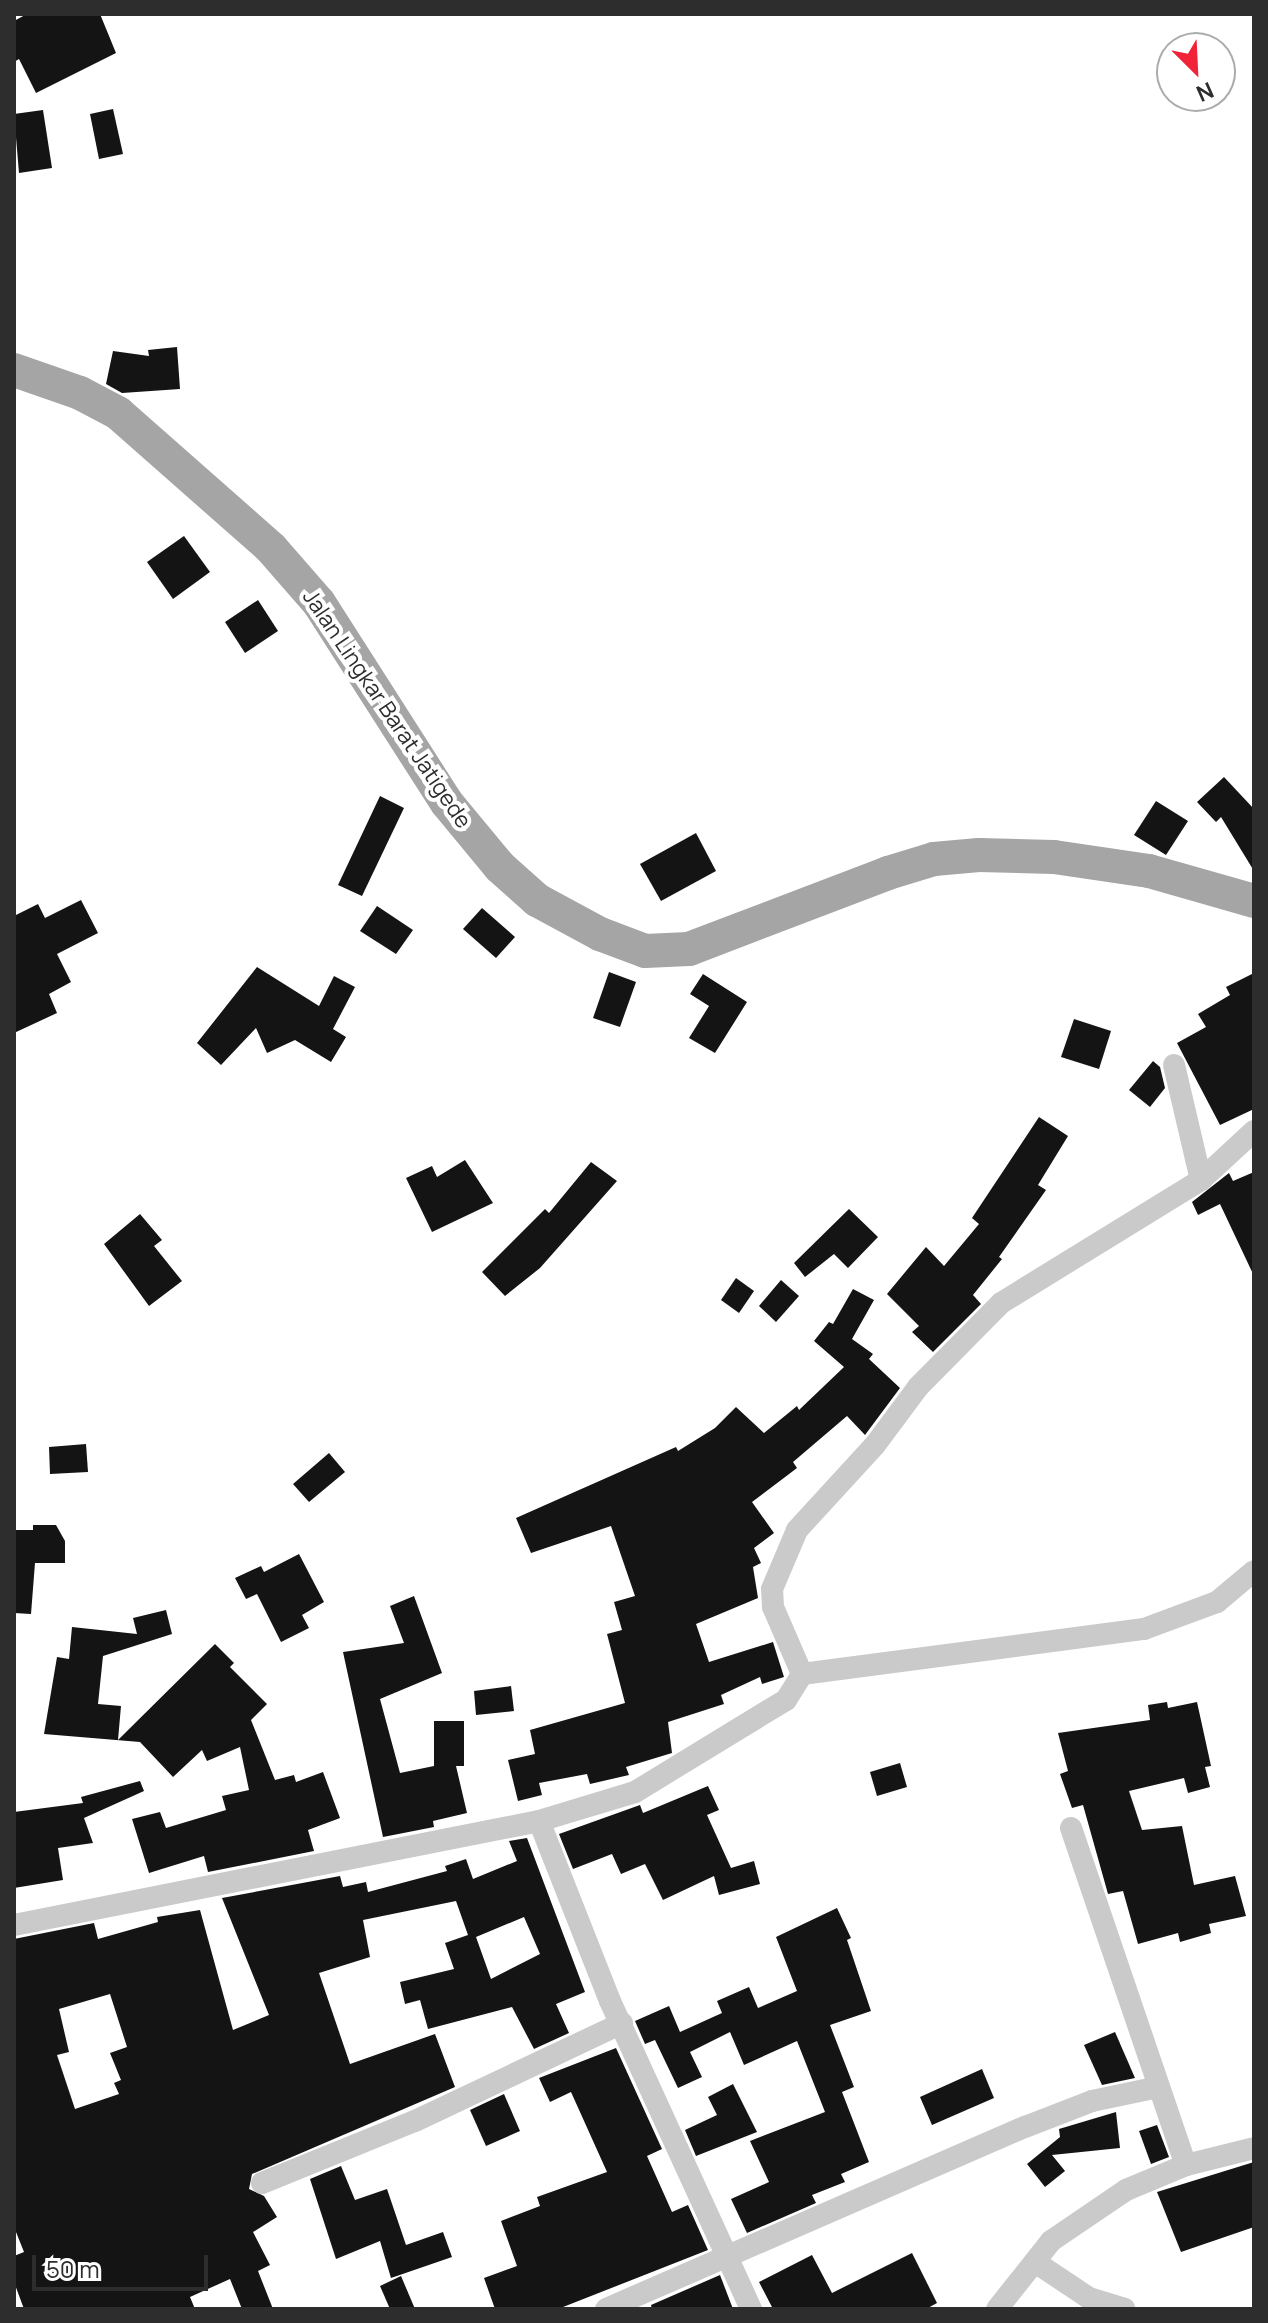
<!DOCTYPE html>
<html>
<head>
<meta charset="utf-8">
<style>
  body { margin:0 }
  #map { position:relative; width:1268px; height:2323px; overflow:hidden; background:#fff; font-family:Manrope,sans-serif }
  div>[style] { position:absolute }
  .building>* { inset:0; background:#141414 }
  .minor>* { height:22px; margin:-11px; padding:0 11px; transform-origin:11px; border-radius:11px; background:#cacaca }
  .primary>* { height:34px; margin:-17px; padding:0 17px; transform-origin:17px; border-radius:17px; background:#a5a5a5 }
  span { translate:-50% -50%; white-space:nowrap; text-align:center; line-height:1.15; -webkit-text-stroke:8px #fff; paint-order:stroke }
  .street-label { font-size:22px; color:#2d2d2d }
  .frame { position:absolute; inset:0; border:16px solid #2d2d2d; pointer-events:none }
  .north { position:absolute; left:1156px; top:32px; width:80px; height:80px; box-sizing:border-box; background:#fff; border:2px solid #ababab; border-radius:50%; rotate:156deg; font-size:22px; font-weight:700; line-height:32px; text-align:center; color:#2d2d2d }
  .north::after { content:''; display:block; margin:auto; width:28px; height:36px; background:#f02338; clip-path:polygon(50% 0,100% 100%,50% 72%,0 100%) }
  .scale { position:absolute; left:32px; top:2255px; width:176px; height:36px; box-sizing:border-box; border:4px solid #2d2d2d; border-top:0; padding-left:10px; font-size:24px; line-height:28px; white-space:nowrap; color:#2d2d2d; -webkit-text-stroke:6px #fff; paint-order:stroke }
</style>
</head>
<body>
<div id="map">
  <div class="building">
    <div style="clip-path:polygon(27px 14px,100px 14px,116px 53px,36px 93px,19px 59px,14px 62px,14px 21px)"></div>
    <div style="clip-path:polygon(113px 109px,123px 154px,99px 159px,90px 114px)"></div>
    <div style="clip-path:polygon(43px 110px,52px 168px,19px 173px,14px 114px)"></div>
    <div style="clip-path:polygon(177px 347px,180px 389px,122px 393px,106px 384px,113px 351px,149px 356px,148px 350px)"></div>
    <div style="clip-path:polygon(184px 536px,210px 572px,173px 599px,147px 562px)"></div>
    <div style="clip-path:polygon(258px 600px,278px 631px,245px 653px,225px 622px)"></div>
    <div style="clip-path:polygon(1224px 777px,1254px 809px,1254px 871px,1221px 817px,1216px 822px,1197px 802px)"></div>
    <div style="clip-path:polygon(380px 796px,404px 808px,362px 896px,338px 885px)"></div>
    <div style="clip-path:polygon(1156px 801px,1188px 821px,1166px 855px,1134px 835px)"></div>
    <div style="clip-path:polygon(696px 833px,716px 871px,661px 901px,640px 864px)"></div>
    <div style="clip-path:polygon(81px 900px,98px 933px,57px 954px,71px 982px,49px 994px,57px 1013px,14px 1033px,14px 916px,38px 904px,45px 918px)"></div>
    <div style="clip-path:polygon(377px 906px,413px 930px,396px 954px,360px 931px)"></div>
    <div style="clip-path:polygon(482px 908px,515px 937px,496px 958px,463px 929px)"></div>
    <div style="clip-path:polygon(257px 967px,319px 1006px,334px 976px,355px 987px,333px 1029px,346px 1037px,331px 1062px,295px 1040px,267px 1053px,256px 1028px,221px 1065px,197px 1043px)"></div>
    <div style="clip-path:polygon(609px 972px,636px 982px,620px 1027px,593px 1018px)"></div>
    <div style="clip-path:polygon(1254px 973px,1254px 1109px,1220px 1125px,1177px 1043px,1206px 1027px,1198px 1014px,1230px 995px,1226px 987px)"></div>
    <div style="clip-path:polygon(703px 974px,747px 1002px,715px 1053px,689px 1038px,709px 1006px,690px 994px)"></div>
    <div style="clip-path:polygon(1074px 1019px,1111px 1031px,1099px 1069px,1061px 1057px)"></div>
    <div style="clip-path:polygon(1153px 1061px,1160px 1067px,1165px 1088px,1150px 1107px,1129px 1090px)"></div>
    <div style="clip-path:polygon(1039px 1117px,1068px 1136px,1038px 1185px,1046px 1190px,999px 1257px,1002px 1259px,973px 1295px,981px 1304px,933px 1352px,912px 1332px,919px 1326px,887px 1294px,926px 1247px,944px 1266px,979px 1224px,972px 1218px)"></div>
    <div style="clip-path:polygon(465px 1160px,493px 1203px,432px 1232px,406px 1178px,432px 1166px,437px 1177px)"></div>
    <div style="clip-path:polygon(591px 1162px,617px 1181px,540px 1268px,505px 1296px,482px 1272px,545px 1209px,549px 1213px)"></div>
    <div style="clip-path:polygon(1254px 1172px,1254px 1276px,1220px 1204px,1198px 1215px,1192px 1202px,1229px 1173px,1233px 1181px)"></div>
    <div style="clip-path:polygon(849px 1209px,878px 1237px,848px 1268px,834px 1254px,805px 1277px,794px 1263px)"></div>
    <div style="clip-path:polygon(140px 1214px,162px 1240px,154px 1246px,182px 1281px,149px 1306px,104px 1244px)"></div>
    <div style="clip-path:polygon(736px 1278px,754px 1291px,739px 1313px,721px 1300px)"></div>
    <div style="clip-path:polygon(781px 1280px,799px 1296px,776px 1322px,759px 1306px)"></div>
    <div style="clip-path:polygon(853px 1289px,874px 1300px,852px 1339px,873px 1354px,869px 1359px,900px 1388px,865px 1435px,847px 1416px,793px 1462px,797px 1468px,752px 1502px,774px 1533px,754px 1548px,761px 1563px,753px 1567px,758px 1598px,696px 1624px,709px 1662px,773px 1642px,784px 1677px,762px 1684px,760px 1677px,721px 1695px,724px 1704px,668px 1722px,672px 1753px,626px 1767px,629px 1775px,590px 1784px,587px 1774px,539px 1783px,542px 1795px,518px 1801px,508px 1760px,535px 1754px,530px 1730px,625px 1703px,607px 1634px,622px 1630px,614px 1602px,635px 1596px,611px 1526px,531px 1553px,516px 1518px,676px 1447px,678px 1451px,715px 1428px,736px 1407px,764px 1433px,797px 1406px,799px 1410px,844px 1367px,814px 1341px,829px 1322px,833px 1324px)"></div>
    <div style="clip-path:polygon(86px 1444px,88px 1472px,50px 1474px,49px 1447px)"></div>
    <div style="clip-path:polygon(329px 1453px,345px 1472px,309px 1502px,293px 1484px)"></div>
    <div style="clip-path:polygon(33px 1525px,56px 1525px,65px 1541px,65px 1563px,35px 1563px,31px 1614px,14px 1613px,14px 1530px,33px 1530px)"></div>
    <div style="clip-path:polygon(299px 1554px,324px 1602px,302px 1615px,309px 1628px,281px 1642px,257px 1594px,246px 1599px,235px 1578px,261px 1566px,264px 1572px)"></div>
    <div style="clip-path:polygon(414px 1596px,442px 1673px,380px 1699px,400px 1773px,434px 1766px,434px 1721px,464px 1721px,464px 1766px,456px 1766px,467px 1813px,433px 1821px,434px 1827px,383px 1837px,343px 1652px,404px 1643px,390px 1606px)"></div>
    <div style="clip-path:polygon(166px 1610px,172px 1634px,103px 1656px,98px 1704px,121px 1706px,118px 1740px,215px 1644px,234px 1663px,230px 1667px,267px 1704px,251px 1720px,275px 1780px,294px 1775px,296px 1782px,323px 1772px,340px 1818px,308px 1830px,314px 1851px,208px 1872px,204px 1856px,149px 1873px,132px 1819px,160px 1812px,166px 1828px,226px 1810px,222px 1796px,249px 1790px,240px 1747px,207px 1761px,202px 1750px,173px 1777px,140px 1742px,44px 1734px,57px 1657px,69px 1659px,72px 1627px,137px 1634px,133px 1618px)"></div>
    <div style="clip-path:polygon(511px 1686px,514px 1711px,476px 1715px,474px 1691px)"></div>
    <div style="clip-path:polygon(1167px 1702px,1168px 1708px,1197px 1702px,1211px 1766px,1205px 1767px,1210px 1787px,1188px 1793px,1184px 1778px,1129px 1791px,1142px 1830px,1182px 1826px,1194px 1885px,1235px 1876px,1246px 1916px,1209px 1924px,1211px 1933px,1180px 1942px,1178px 1933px,1138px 1944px,1123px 1891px,1108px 1894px,1083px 1805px,1072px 1808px,1060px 1774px,1068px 1771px,1058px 1733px,1150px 1720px,1148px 1705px)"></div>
    <div style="clip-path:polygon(900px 1763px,907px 1787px,877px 1796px,870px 1772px)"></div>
    <div style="clip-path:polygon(140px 1781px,144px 1791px,84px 1818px,93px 1843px,58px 1848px,63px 1880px,14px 1888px,14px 1812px,83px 1803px,81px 1797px)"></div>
    <div style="clip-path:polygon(708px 1786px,719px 1810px,707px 1815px,731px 1868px,754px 1861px,760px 1884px,719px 1895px,714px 1876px,663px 1900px,645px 1864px,621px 1874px,612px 1854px,573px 1869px,559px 1834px,640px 1805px,643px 1813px)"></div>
    <div style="clip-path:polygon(evenodd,527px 1838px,585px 1992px,556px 2004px,569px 2033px,534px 2049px,512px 2007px,428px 2029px,420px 2000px,405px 2004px,400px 1982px,454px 1969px,445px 1943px,468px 1935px,456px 1901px,363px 1920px,370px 1957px,319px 1973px,350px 2064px,435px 2034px,455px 2087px,252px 2174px,249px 2189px,264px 2196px,277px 2217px,253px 2232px,270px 2265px,258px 2271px,273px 2309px,242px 2309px,230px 2279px,190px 2297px,195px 2309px,24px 2309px,14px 2282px,14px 2256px,24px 2252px,14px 2227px,14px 1939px,94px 1923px,98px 1939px,158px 1922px,157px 1917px,200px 1910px,233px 2030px,269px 2015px,222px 1898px,340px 1876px,343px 1887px,366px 1882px,368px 1892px,447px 1871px,445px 1866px,466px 1859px,473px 1879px,517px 1861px,509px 1841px,527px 1838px,524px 1917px,540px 1954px,491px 1979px,476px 1937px,524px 1917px,527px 1838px,110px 1994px,127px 2047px,110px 2053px,121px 2080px,114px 2083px,119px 2094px,75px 2109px,57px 2055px,69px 2052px,59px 2009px,110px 1994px)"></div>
    <div style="clip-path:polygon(837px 1908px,851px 1938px,847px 1940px,871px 2011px,830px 2025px,854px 2087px,842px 2092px,869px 2162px,841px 2174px,845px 2182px,812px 2195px,816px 2203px,747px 2233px,731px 2199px,769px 2182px,750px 2141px,825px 2112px,797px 2041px,744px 2065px,730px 2032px,690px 2052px,702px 2077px,678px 2088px,655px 2040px,645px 2044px,635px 2021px,669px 2006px,680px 2032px,722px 2013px,717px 2001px,749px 1987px,758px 2008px,797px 1991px,776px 1937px)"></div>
    <div style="clip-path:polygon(1115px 2032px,1135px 2078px,1102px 2085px,1084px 2045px)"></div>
    <div style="clip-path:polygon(616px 2048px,662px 2149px,647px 2156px,672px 2212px,688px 2205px,708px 2250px,558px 2309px,495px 2309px,484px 2278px,517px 2266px,501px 2221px,540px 2206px,537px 2197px,607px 2172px,571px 2092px,550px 2102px,539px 2078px)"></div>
    <div style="clip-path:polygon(982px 2069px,994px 2098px,932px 2125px,920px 2097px)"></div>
    <div style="clip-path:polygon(733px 2084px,757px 2132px,696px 2156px,685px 2130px,717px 2115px,708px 2097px)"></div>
    <div style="clip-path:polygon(504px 2094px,520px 2131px,486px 2146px,470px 2110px)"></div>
    <div style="clip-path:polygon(1116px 2112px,1120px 2148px,1052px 2155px,1065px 2171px,1045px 2187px,1027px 2164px,1060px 2137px,1059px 2129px)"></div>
    <div style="clip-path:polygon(1157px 2125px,1169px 2157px,1151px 2164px,1139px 2131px)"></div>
    <div style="clip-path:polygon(1254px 2162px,1254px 2227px,1181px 2252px,1157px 2192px)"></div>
    <div style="clip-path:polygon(341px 2166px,355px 2200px,387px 2189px,406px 2245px,443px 2232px,452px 2257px,391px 2278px,380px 2241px,336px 2259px,310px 2179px)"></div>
    <div style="clip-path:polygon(912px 2253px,937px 2303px,926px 2309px,773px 2309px,759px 2282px,812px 2255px,832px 2293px)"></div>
    <div style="clip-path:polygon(720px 2275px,733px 2309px,652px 2309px,651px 2305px)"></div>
    <div style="clip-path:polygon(401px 2276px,415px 2309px,390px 2309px,380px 2286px)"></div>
  </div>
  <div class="minor">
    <div style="left:1174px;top:1065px;width:118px;rotate:76.8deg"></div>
    <div style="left:802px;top:1674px;width:345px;rotate:-7.5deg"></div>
    <div style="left:1144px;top:1629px;width:78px;rotate:-20.3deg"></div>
    <div style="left:1217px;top:1602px;width:48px;rotate:-40deg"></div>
    <div style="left:1071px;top:1828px;width:356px;rotate:71.2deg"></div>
    <div style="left:14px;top:1925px;width:535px;rotate:-11.2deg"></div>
    <div style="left:262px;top:2183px;width:165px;rotate:-22.1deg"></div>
    <div style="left:415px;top:2121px;width:229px;rotate:-25.3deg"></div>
    <div style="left:1035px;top:2262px;width:65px;rotate:33.7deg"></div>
    <div style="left:1089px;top:2298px;width:37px;rotate:17deg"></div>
    <div style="left:606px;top:2309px;width:457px;rotate:-23.5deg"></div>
    <div style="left:1025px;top:2127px;width:72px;rotate:-21.2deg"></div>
    <div style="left:1092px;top:2101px;width:68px;rotate:-11.8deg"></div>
    <div style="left:751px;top:2309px;width:339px;rotate:-114.6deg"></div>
    <div style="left:610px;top:2001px;width:193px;rotate:-111.5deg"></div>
    <div style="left:539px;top:1821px;width:100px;rotate:-16.8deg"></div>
    <div style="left:635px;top:1792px;width:177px;rotate:-31.4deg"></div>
    <div style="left:786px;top:1700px;width:31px;rotate:-58deg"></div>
    <div style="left:802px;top:1674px;width:73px;rotate:-113.4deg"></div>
    <div style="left:773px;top:1607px;width:18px;rotate:-93deg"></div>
    <div style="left:772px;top:1589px;width:64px;rotate:-67deg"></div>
    <div style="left:797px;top:1530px;width:115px;rotate:-47.5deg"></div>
    <div style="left:875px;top:1445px;width:72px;rotate:-53.4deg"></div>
    <div style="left:918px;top:1387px;width:118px;rotate:-45.3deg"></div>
    <div style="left:1001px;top:1303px;width:235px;rotate:-31.6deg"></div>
    <div style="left:1201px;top:1180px;width:72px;rotate:-42.8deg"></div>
    <div style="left:997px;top:2309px;width:87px;rotate:-51.5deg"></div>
    <div style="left:1051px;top:2241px;width:91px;rotate:-34.2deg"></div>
    <div style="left:1126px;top:2190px;width:65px;rotate:-22.6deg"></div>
    <div style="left:1186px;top:2165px;width:70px;rotate:-14deg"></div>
  </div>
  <div class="primary">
    <div style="left:14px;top:370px;width:70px;rotate:19.2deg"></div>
    <div style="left:80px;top:393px;width:43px;rotate:27.8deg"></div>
    <div style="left:118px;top:413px;width:204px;rotate:41.4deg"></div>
    <div style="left:271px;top:548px;width:73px;rotate:48.9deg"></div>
    <div style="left:319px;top:603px;width:237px;rotate:57.4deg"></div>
    <div style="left:447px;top:803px;width:83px;rotate:50.4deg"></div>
    <div style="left:500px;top:867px;width:50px;rotate:41.7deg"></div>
    <div style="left:537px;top:900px;width:72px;rotate:28.4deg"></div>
    <div style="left:600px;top:934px;width:48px;rotate:20.7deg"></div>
    <div style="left:645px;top:951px;width:44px;rotate:-2.6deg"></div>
    <div style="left:689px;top:949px;width:213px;rotate:-20.9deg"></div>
    <div style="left:888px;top:873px;width:48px;rotate:-16.9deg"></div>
    <div style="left:934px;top:859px;width:45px;rotate:-5.1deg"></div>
    <div style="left:979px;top:855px;width:75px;rotate:1.5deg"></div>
    <div style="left:1054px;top:857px;width:96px;rotate:8.4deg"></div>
    <div style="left:1149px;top:871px;width:109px;rotate:15.9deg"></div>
  </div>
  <div class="street-label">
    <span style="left:387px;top:709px;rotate:56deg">Jalan Lingkar Barat Jatigede</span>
  </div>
  <div class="frame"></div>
  <div class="north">N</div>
  <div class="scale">50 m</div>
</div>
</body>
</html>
